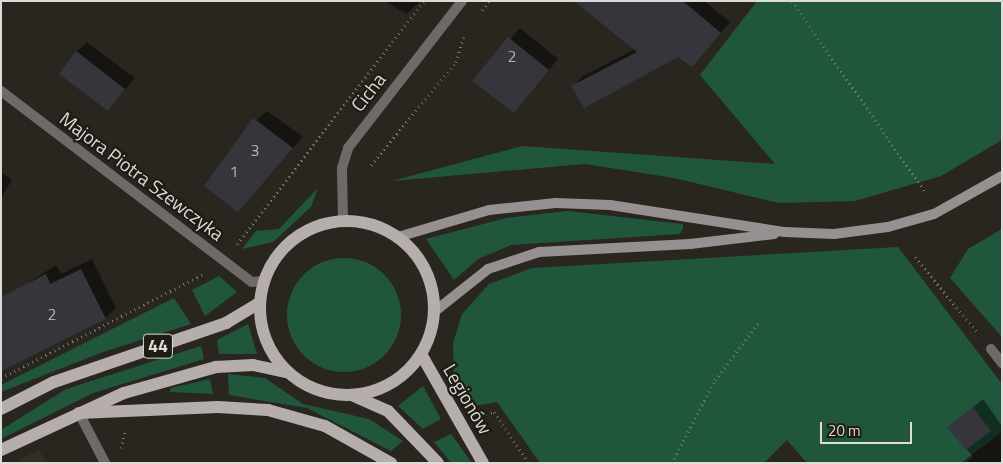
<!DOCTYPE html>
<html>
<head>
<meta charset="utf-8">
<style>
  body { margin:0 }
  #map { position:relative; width:1003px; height:464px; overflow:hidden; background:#292620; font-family:"Titillium Web",sans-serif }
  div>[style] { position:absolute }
  .built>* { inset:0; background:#342e22 }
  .green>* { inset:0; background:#20573c }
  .round { border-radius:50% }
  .shadow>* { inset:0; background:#0007 }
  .building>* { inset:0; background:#36353c }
  .path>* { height:3px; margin-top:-1.5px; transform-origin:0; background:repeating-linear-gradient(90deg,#7a7772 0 1px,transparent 0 5px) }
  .lane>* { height:10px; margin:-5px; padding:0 5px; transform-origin:5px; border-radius:5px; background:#6e6a69 }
  .street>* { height:10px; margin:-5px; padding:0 5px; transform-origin:5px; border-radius:5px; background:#6e6a69 }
  .secondary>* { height:10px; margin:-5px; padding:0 5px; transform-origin:5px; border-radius:5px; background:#979090 }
  .primary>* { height:12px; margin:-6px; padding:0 6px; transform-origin:6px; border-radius:6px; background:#b6adad }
  .primary>.ring { margin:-6px; padding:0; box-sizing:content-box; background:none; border:12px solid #b6adad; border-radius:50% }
  span { translate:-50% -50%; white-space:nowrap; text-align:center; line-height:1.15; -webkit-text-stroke:4.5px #1f1c16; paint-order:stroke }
  .number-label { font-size:16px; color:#b3b2b0 }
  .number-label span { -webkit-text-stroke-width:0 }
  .shield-label span { padding:1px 4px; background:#1f1c16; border:1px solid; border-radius:4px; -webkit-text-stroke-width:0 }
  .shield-label { font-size:18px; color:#dddbd7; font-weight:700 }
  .street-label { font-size:19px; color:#dddbd7 }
  .frame { position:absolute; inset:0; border:2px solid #dddbd7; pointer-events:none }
  .scale { position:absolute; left:820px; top:422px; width:92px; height:22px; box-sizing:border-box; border:2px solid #dddbd7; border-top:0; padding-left:6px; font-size:15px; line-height:18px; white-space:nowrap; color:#dddbd7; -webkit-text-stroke:4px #1f1c16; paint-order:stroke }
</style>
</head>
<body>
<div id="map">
  <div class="built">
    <div style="clip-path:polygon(39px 450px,47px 463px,12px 463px)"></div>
  </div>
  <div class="green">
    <div style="clip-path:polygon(757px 1px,1002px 1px,1002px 140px,941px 176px,855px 201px,779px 203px,674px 178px,585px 164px,392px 181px,522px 146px,775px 164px,700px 75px)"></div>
    <div style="clip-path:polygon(318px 188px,311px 207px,273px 242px,242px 249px,256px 231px,279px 229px)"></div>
    <div style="clip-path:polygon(567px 211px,683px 224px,683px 228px,680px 234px,511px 245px,478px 259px,454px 280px,426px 239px,506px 218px)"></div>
    <div style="clip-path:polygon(1002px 229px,1002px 337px,950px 278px,968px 249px)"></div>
    <div style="clip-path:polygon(898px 247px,1002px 384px,1002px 432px,961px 463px,807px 463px,787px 440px,764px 463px,540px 463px,497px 402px,468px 407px,454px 381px,453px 343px,462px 314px,489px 284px,532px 268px)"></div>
    <div class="round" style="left:287px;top:258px;width:114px;height:114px"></div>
    <div style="clip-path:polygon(219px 276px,237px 292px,205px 316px,192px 290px)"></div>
    <div style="clip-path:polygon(174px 298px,191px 324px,103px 352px,1px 392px,1px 385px)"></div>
    <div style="clip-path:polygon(248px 324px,257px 354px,219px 354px,217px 340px)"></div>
    <div style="clip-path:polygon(201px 346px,204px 359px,93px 393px,1px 439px,1px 430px,66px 389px)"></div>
    <div style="clip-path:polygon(228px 374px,265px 378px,303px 404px,369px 419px,403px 441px,391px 451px,307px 408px,229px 395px)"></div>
    <div style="clip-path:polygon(210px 379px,213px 394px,170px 392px,171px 388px)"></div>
    <div style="clip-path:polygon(423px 386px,441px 419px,423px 429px,398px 406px)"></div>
    <div style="clip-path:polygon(451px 434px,472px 463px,451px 463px,434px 442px)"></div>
  </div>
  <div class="shadow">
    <div style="clip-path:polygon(384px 1px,420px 1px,407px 14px)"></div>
    <div style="clip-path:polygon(576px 1px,704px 1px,730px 22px,692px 66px,678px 55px,573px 86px,583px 76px,635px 49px)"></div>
    <div style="clip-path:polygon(520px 28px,558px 59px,514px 112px,474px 81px)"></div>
    <div style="clip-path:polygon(87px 42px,135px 78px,108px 109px,76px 52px)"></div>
    <div style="clip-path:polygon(267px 111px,303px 137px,238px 211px,256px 121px)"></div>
    <div style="clip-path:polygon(1px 172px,12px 180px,1px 198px)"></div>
    <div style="clip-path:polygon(92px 259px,116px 308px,105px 318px,17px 290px,56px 265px,61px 274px)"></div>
    <div style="clip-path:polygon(983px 399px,1002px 426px,1002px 463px,966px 463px,973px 457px,949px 427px)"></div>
  </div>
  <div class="building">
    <div style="clip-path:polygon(574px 1px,683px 1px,721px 33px,692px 67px,678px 57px,584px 108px,571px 86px,637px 52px)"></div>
    <div style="clip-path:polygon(508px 37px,549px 70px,514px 113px,472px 81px)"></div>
    <div style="clip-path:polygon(76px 51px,125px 89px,108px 111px,59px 74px)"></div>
    <div style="clip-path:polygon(253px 118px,293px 148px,238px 212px,204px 186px)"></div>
    <div style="clip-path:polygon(81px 269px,106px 319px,1px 371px,1px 297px,46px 274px,50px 284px)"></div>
    <div style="clip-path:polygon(973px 407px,991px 431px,966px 450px,947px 427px)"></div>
  </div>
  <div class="path">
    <div style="left:792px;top:1px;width:233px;rotate:55.1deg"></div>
    <div style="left:482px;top:10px;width:11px;rotate:-52deg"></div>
    <div style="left:371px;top:165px;width:134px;rotate:-50.5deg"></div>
    <div style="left:456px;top:62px;width:28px;rotate:-73deg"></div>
    <div style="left:237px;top:244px;width:307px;rotate:-52.4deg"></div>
    <div style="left:915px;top:257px;width:99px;rotate:50.3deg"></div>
    <div style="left:1px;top:378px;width:229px;rotate:-27.2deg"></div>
    <div style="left:481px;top:415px;width:13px;rotate:-13deg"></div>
    <div style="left:494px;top:412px;width:62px;rotate:55.5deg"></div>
    <div style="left:121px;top:448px;width:16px;rotate:-76deg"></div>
    <div style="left:672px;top:463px;width:93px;rotate:-62.6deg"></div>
    <div style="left:715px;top:380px;width:75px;rotate:-53.1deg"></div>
  </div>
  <div class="lane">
    <div style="left:79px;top:413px;width:56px;rotate:62.5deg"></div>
  </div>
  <div class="street">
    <div style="left:1px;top:91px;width:315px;rotate:37.3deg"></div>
    <div style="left:252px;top:282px;width:11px;rotate:-5deg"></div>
    <div style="left:343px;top:221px;width:53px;rotate:-91.1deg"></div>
    <div style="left:342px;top:168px;width:21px;rotate:-73deg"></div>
    <div style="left:348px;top:148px;width:186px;rotate:-52.2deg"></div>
    <div style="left:991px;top:349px;width:18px;rotate:52deg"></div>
  </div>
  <div class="secondary">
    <div style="left:398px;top:237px;width:95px;rotate:-16.5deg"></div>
    <div style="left:489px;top:210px;width:67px;rotate:-6deg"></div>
    <div style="left:556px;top:203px;width:54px;rotate:2.1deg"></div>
    <div style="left:610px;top:205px;width:177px;rotate:8.8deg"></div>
    <div style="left:785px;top:232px;width:49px;rotate:2.3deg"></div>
    <div style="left:834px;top:234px;width:54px;rotate:-7.4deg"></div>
    <div style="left:888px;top:227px;width:48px;rotate:-15.8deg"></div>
    <div style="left:934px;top:214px;width:78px;rotate:-29.2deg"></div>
    <div style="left:434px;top:312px;width:69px;rotate:-38.5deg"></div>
    <div style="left:488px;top:269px;width:54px;rotate:-18.4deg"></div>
    <div style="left:539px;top:252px;width:151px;rotate:-3deg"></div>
    <div style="left:690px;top:244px;width:85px;rotate:-6.8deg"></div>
  </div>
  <div class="primary">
    <div class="ring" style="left:260px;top:221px;width:162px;height:162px"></div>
    <div style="left:421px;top:354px;width:125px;rotate:60.4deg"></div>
    <div style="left:354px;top:396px;width:37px;rotate:24deg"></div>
    <div style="left:388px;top:411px;width:72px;rotate:46.1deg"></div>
    <div style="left:1px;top:409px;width:59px;rotate:-27deg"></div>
    <div style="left:54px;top:382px;width:182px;rotate:-18.9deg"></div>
    <div style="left:226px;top:323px;width:39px;rotate:-31deg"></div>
    <div style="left:79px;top:413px;width:139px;rotate:-2.5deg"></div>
    <div style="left:218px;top:407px;width:50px;rotate:3.4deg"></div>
    <div style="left:268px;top:410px;width:59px;rotate:15.7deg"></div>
    <div style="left:325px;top:426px;width:76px;rotate:29.3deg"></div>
    <div style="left:1px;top:450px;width:136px;rotate:-24.9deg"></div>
    <div style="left:124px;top:393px;width:96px;rotate:-15.8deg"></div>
    <div style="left:216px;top:367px;width:37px;rotate:-3deg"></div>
    <div style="left:253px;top:365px;width:34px;rotate:12deg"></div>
  </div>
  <div class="number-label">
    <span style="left:512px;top:56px">2</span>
    <span style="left:255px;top:150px">3</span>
    <span style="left:234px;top:171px">1</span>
    <span style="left:52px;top:314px">2</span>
  </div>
  <div class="shield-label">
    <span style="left:158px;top:346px">44</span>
  </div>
  <div class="street-label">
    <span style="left:368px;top:92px;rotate:-52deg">Cicha</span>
    <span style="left:142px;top:176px;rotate:37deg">Majora Piotra Szewczyka</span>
    <span style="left:468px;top:399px;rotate:60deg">Legionów</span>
  </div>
  <div class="frame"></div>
  <div class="scale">20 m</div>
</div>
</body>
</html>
